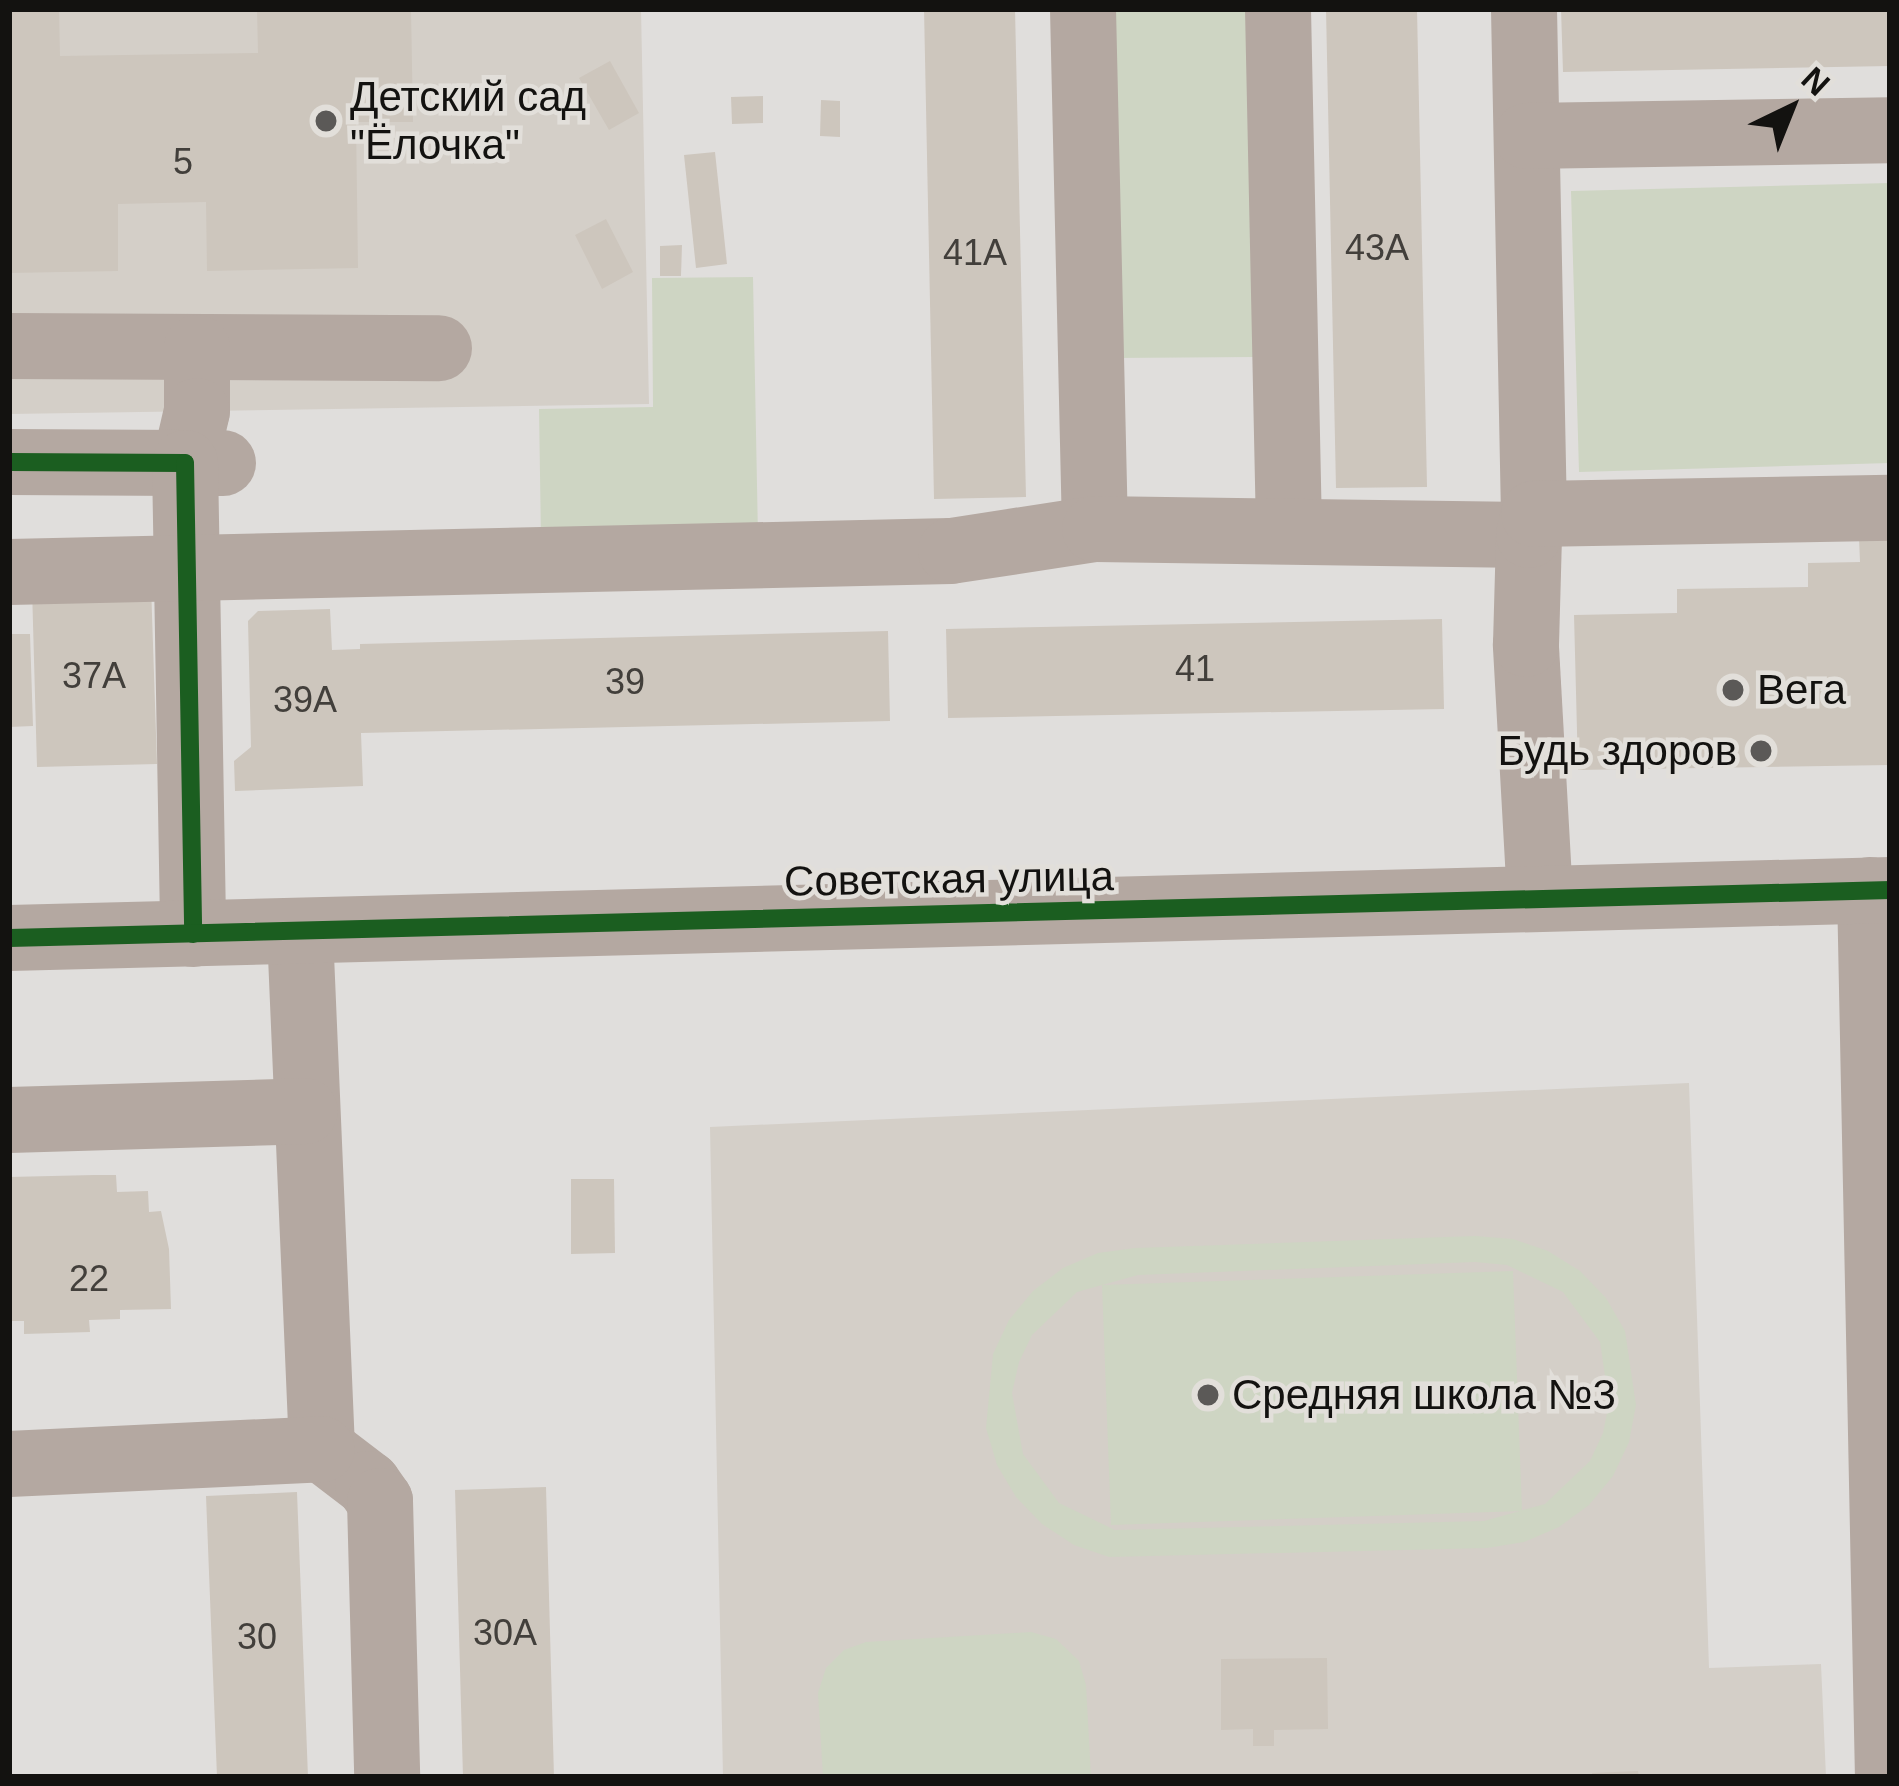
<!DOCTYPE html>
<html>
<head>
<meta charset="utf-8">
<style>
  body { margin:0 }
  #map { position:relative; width:1899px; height:1786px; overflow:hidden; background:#e0dedc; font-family:Arial,sans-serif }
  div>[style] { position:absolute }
  .built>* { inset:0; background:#d4cfc8 }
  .green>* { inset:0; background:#ced5c3 }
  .building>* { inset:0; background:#cdc6bd }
  .minor>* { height:66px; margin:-33px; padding:0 33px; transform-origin:33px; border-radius:33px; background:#b4a8a1 }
  .cycleway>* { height:18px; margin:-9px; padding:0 9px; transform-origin:9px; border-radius:9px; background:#1b5e20 }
  .dots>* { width:33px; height:33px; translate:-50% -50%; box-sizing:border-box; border:6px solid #e2dfda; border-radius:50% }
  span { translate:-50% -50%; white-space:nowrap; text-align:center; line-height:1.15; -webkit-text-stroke:9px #e2dfda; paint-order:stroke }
  .number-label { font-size:36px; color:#423f3b }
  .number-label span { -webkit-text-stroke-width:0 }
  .poi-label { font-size:42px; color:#131210 }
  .left { translate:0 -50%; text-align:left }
  .right { translate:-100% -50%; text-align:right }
  .street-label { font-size:42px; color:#131210 }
  .frame { position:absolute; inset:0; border:12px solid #131210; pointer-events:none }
  .north { position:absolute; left:1731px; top:48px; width:120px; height:120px; -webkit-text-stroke:9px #e2dfda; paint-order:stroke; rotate:43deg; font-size:33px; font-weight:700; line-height:48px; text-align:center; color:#131210 }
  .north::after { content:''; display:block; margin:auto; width:42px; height:54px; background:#131210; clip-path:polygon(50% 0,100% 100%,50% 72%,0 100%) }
</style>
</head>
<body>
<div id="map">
  <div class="built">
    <div style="clip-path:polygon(9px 9px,641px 9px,649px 404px,9px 414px)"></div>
    <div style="clip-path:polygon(1689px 1083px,1709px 1668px,1821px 1664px,1826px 1777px,723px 1777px,710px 1127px)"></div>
  </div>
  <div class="green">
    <div style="clip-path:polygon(1110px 9px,1249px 9px,1253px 357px,1114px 358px)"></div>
    <div style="clip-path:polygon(1890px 183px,1890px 463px,1579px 472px,1571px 191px)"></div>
    <div style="clip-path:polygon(753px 277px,758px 536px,541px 539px,539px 409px,653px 407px,652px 278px)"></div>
    <div style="clip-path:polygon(evenodd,1475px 1236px,1513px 1239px,1548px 1251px,1580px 1271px,1606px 1298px,1625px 1331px,1636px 1405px,1629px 1442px,1613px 1476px,1589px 1505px,1559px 1527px,1524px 1542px,1487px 1548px,1109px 1557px,1074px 1545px,1042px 1524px,1016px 1497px,997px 1465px,986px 1428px,993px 1354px,1009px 1320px,1033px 1291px,1063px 1268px,1098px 1253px,1135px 1248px,1475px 1236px,1475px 1262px,1507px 1265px,1563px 1292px,1600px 1342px,1609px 1403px,1603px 1433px,1590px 1461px,1545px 1504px,1484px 1521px,1115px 1530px,1059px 1503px,1023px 1454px,1012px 1393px,1019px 1362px,1032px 1335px,1077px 1292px,1138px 1275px,1475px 1262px)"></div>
    <div style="clip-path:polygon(1513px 1271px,1522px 1511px,1111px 1525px,1102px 1285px)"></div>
    <div style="clip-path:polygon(1031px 1632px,1056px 1639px,1079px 1661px,1086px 1685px,1091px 1777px,823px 1777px,818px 1693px,826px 1668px,844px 1650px,866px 1642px)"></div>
  </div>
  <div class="building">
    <div style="clip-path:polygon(9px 9px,59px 9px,60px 56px,258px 53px,257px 9px,411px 9px,413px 122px,356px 122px,358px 268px,207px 271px,206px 202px,118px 204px,118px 271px,9px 273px)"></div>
    <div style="clip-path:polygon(924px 9px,1015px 9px,1026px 497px,934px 499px)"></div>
    <div style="clip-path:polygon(1326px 9px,1417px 9px,1427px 487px,1336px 488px)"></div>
    <div style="clip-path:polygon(1561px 9px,1890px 9px,1890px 66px,1563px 72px)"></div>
    <div style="clip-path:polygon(610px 61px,639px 113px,609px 130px,579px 78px)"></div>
    <div style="clip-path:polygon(763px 96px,763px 123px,732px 124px,731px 97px)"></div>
    <div style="clip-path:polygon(821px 100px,840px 101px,840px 137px,820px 136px)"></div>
    <div style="clip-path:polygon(715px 152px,727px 264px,696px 268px,684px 155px)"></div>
    <div style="clip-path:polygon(606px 219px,633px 272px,602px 289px,575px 235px)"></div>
    <div style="clip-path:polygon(682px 245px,681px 276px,660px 276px,660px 246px)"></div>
    <div style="clip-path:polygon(1859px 538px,1890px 538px,1890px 765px,1578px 770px,1574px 615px,1677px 613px,1677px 589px,1808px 587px,1808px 563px,1860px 562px)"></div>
    <div style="clip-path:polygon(151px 585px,157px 764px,37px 767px,32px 588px)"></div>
    <div style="clip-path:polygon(330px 609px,332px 650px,360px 649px,360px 644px,888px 631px,890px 721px,361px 733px,363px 786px,235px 791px,234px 761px,251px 747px,248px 621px,258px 611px)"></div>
    <div style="clip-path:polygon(1442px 619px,1444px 709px,948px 718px,946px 629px)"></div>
    <div style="clip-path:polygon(9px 634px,30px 634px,33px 726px,9px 727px)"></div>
    <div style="clip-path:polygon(94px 1175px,116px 1175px,117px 1192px,148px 1191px,149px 1212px,161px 1211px,169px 1249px,171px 1309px,120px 1310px,120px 1319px,89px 1320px,90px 1332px,24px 1334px,24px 1321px,9px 1321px,9px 1177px)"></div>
    <div style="clip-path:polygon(571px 1179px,614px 1179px,615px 1253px,571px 1254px)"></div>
    <div style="clip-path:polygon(546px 1487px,554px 1777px,463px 1777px,455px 1490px)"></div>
    <div style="clip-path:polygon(297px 1492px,308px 1777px,217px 1777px,206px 1496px)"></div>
    <div style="clip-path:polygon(1327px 1658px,1328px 1729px,1274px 1730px,1274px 1746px,1253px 1746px,1253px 1729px,1221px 1730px,1221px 1659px)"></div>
    <div style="clip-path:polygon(1638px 1771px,1639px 1777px,1593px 1777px,1592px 1773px)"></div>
  </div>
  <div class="minor">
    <div style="left:1083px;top:9px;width:520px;rotate:88.68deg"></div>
    <div style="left:1278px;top:9px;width:522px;rotate:88.79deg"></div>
    <div style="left:1524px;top:9px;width:505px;rotate:88.87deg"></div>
    <div style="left:1527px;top:136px;width:363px;rotate:-0.9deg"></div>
    <div style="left:9px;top:346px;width:430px;rotate:0.3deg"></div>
    <div style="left:197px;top:348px;width:63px;rotate:90deg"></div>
    <div style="left:197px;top:411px;width:53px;rotate:103deg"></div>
    <div style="left:185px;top:463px;width:38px"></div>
    <div style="left:9px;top:462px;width:176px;rotate:0.3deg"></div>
    <div style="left:185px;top:463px;width:471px;rotate:89deg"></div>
    <div style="left:9px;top:572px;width:942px;rotate:-1.28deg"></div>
    <div style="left:951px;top:551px;width:146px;rotate:-8.7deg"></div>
    <div style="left:1095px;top:529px;width:434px;rotate:0.8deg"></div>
    <div style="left:1870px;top:890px;width:887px;rotate:88.84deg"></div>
    <div style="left:1540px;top:898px;width:254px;rotate:-93.2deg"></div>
    <div style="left:1526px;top:644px;width:109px;rotate:-88.4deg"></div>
    <div style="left:1529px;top:535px;width:22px;rotate:-77deg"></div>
    <div style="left:1534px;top:514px;width:356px;rotate:-1deg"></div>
    <div style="left:300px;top:932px;width:517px;rotate:87.56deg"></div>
    <div style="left:322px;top:1449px;width:58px;rotate:37.3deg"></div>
    <div style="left:368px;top:1484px;width:21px;rotate:55deg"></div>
    <div style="left:380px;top:1501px;width:276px;rotate:88.5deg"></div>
    <div style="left:9px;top:938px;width:1882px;rotate:-1.46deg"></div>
    <div style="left:9px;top:1120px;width:296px;rotate:-1.7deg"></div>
    <div style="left:9px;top:1464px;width:313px;rotate:-2.7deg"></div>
  </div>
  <div class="cycleway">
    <div style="left:9px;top:462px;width:176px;rotate:0.3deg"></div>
    <div style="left:185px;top:463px;width:471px;rotate:89deg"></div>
    <div style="left:9px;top:938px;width:1882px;rotate:-1.46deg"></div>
  </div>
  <div class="dots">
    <div style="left:326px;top:121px;background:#5b5957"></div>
    <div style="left:1733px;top:690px;background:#5b5957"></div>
    <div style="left:1761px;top:751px;background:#5b5957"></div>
    <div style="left:1208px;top:1395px;background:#5b5957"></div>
  </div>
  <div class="number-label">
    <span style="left:183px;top:162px">5</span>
    <span style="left:1377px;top:248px">43А</span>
    <span style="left:975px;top:253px">41А</span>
    <span style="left:1195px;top:669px">41</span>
    <span style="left:94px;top:676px">37А</span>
    <span style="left:625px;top:682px">39</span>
    <span style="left:305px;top:700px">39А</span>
    <span style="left:89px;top:1279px">22</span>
    <span style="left:505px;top:1633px">30А</span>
    <span style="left:257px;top:1637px">30</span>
  </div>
  <div class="poi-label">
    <span class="left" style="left:350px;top:121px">Детский сад<br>"Ёлочка"</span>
    <span class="left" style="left:1757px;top:690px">Вега</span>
    <span class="right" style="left:1737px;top:751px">Будь здоров</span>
    <span class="left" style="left:1232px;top:1395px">Средняя школа №3</span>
  </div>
  <div class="street-label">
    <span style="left:949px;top:879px;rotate:-1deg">Советская улица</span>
  </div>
  <div class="frame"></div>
  <div class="north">N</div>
</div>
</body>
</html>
